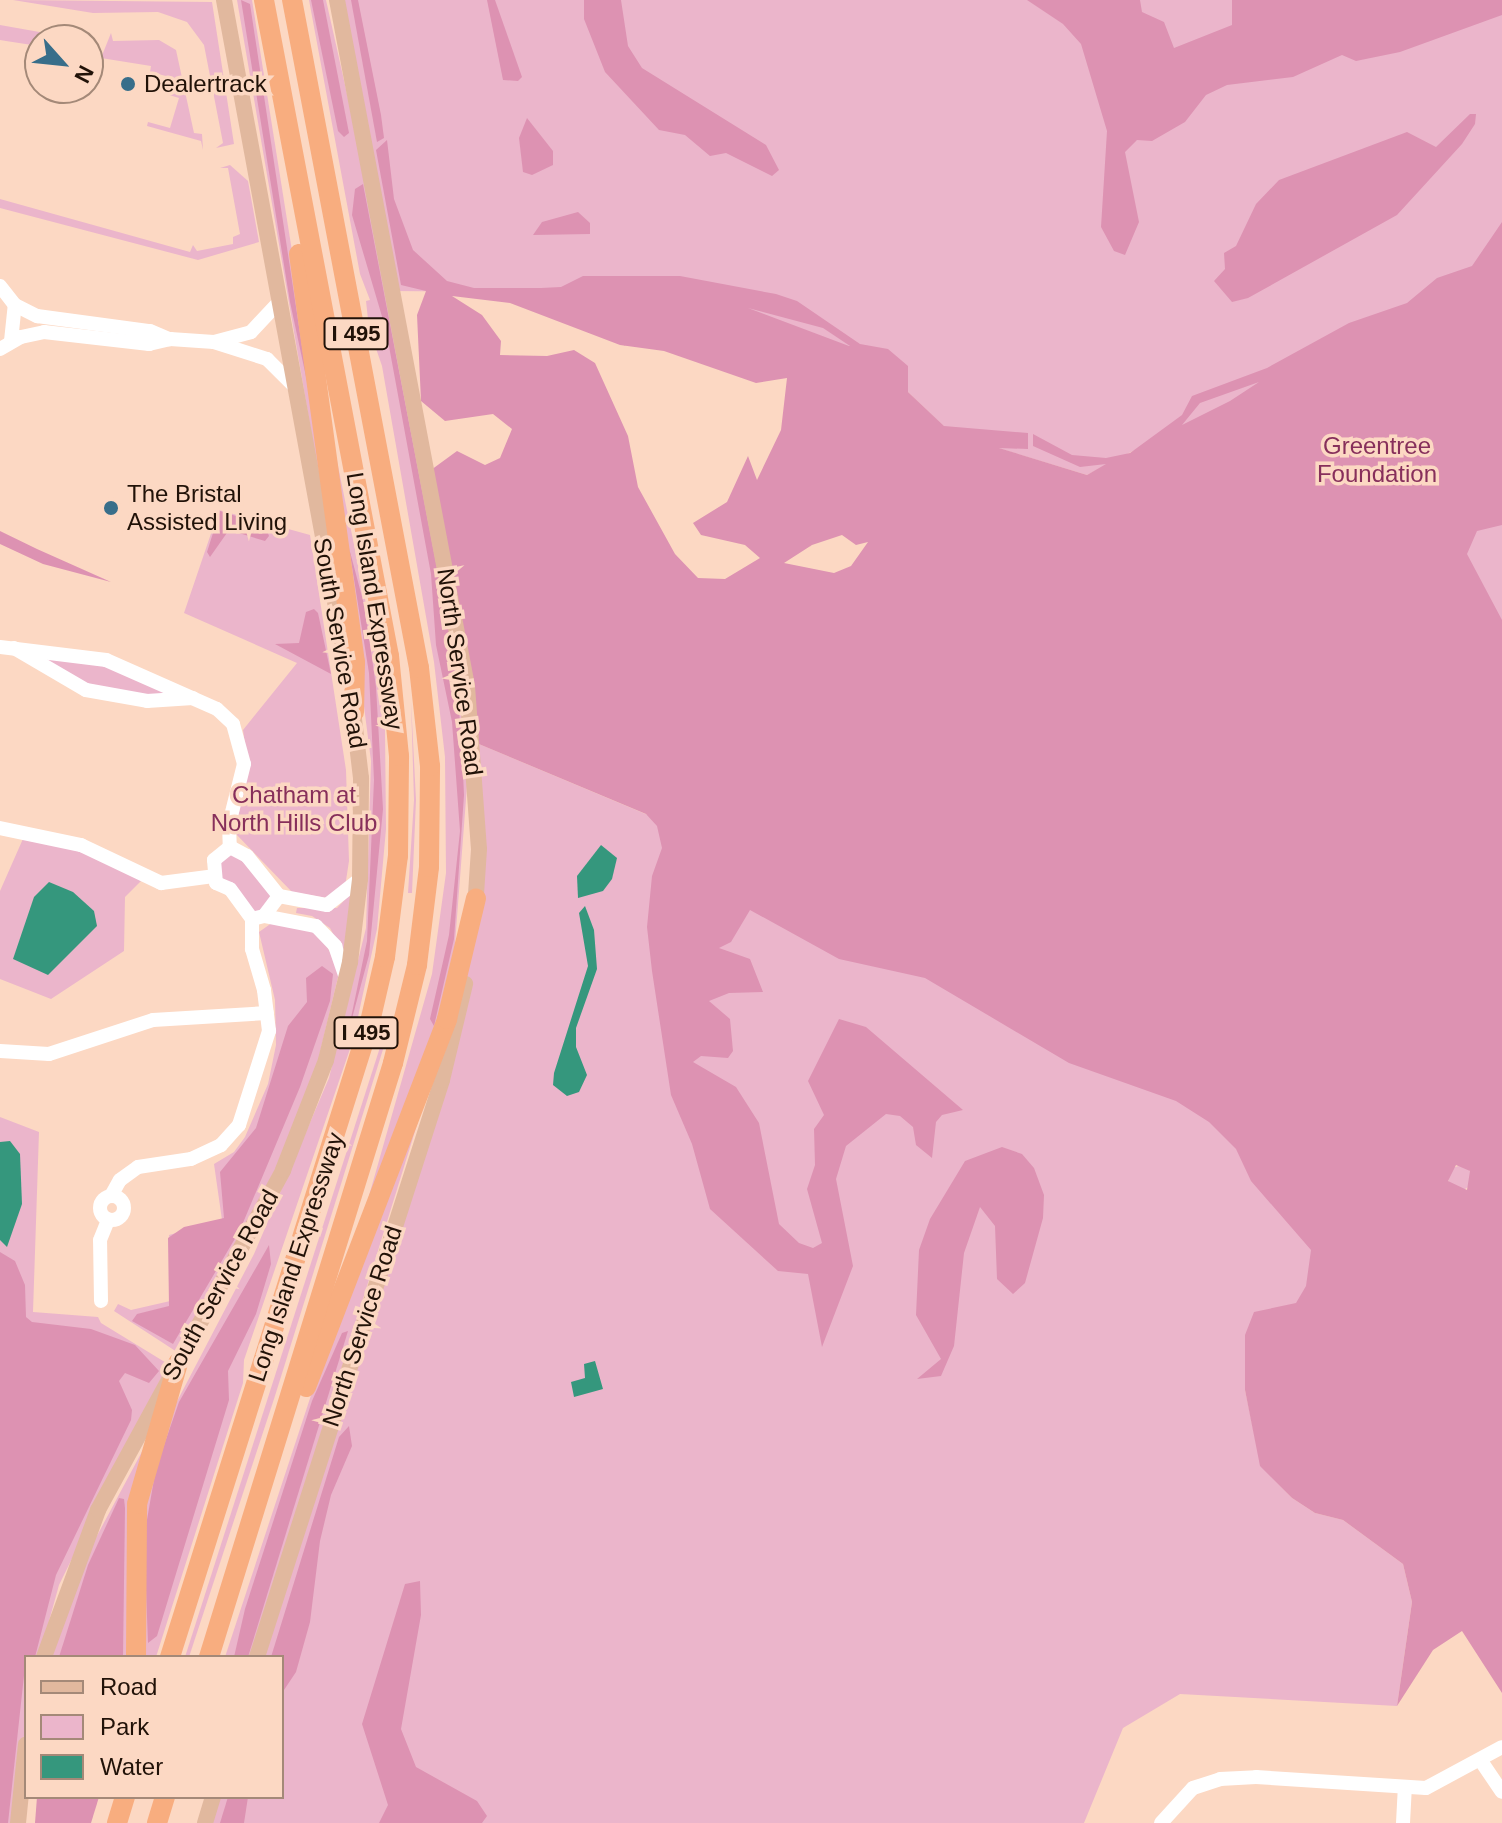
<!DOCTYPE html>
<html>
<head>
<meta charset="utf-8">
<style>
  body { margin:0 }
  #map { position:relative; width:1502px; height:1823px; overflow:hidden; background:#fcd8c3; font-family:Arial,sans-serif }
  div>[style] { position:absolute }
  .green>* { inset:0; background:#ebb5cb }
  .round { border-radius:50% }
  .forest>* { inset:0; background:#dd92b2 }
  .water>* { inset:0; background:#35977d }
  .minor>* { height:14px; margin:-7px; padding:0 7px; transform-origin:7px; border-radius:7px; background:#fff }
  .minor>.ring { margin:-7px; padding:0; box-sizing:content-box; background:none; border:14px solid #fff; border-radius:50% }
  .major>* { height:16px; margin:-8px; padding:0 8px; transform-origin:8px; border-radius:8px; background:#e1b89e }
  .highway>* { height:20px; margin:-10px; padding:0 10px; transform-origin:10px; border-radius:10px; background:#f8ad7f }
  .dots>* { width:22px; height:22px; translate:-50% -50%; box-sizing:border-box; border:4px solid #fcd8c3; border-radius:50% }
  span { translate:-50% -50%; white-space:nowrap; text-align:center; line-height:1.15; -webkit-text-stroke:7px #fcd8c3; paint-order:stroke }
  .shield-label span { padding:2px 6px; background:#fcd8c3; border:2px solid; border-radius:6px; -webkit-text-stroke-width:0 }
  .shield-label { font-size:22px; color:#211208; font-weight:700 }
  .poi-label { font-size:24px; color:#211208 }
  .left { translate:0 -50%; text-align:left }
  .park-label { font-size:24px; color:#872f5b }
  .street-label { font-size:24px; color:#211208 }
  .legend { position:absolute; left:24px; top:1655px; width:260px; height:144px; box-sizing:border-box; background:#fcd8c3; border:2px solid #a48978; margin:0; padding:10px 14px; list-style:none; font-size:24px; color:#211208 }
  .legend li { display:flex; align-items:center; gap:16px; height:40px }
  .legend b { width:40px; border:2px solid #a48978 }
  .north { position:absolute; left:24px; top:24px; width:80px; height:80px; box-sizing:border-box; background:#fcd8c3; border:2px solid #a48978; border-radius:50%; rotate:117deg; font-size:22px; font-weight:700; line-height:32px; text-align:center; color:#211208 }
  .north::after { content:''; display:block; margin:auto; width:28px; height:36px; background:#386e8a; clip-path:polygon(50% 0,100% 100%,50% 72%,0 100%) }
</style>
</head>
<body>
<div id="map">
  <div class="green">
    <div style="clip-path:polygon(13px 0,212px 2px,234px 144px,216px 148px,223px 143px,204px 45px,187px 22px,158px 12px,93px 13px)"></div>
    <div style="clip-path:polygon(237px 0,252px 0,299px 295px,327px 524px)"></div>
    <div style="clip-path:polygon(309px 0,326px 0,358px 143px,460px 678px,468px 773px,452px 983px,353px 1252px,432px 974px,446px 873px,445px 757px,434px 662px,382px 366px,369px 328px,366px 301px,370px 300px,360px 274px)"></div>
    <div style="clip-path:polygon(337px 0,1502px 0,1502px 770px,1173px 430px,1087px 475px,952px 434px,866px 352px,520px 292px,392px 291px)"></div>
    <div style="clip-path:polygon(0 25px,79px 39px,82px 32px,86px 39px,86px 40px,40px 41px,34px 39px,32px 45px,6px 41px,0 40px)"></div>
    <div style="clip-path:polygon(111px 33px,113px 41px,159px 40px,176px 50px,194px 133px,202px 134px,203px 150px,201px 141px,147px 126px,148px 122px,170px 128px,179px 98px,166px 94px,170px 77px,150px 72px,151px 66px,101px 58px)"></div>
    <div style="clip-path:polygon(230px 165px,248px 181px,259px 242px,198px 260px,0 208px,0 199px,190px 252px,193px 245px,197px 251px,233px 244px,233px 237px,240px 234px,228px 168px,220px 168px)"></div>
    <div style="clip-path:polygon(325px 402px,376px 653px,385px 729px,386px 829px,377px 929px,353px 1040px,244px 1360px,243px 1383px,156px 1657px,142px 1657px,141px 1531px,161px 1432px,254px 1254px,329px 1078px,366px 928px,371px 761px)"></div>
    <div style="clip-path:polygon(219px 510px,310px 535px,346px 770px,349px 861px,345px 887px,327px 898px,292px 892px,235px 833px,248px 766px,243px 730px,297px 663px,184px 613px)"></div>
    <div style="clip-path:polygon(45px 649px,98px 658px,194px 698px,147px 701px,50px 673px)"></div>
    <div style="clip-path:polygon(411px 701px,416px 800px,412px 893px,408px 893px,414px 800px)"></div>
    <div style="clip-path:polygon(474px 742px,1151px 1026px,1306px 1192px,1321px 1285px,1307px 1310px,1245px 1335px,1245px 1390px,1261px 1466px,1292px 1498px,1315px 1513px,1343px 1520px,1403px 1564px,1412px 1602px,1397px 1706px,1180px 1694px,1123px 1728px,1084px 1823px,205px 1823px,213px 1797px,282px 1797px,282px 1657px,257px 1657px,442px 1080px,472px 938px)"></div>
    <div style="clip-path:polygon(26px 832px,146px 876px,125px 897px,124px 951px,51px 999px,0 979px,0 891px)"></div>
    <div style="clip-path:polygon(230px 847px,279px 896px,252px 919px,216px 883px,214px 860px)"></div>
    <div style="clip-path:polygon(356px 888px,346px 959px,330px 928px,312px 916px,296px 913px,297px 908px,337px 908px)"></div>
    <div style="clip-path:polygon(276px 920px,319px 933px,340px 969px,311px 1090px,289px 1144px,177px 1352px,114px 1311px,118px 1304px,131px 1310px,179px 1299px,169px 1235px,222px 1220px,214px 1164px,234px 1152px,245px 1137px,268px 1084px,276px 1045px,275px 1000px,259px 932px)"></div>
    <div style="clip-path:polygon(390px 1016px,385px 1043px,274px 1399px,189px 1657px,185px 1657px)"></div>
    <div style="clip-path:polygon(425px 1099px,252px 1657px,225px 1657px,319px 1371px)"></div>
    <div style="clip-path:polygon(0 1117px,39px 1132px,33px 1312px,98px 1317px,101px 1323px,168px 1364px,59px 1585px,39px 1657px,26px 1657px,26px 1718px,14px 1823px,0 1823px)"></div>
    <div class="round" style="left:1448px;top:1166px;width:24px;height:24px"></div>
    <div style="clip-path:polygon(145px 1446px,129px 1512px,130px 1657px,52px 1657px,84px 1560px)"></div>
  </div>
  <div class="forest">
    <div style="clip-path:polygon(241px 0,250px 4px,308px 386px,290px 302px)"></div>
    <div style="clip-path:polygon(311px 0,323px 0,349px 133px,344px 137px,338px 131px)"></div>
    <div style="clip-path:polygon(351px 0,358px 0,381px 115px,384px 138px,377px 142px)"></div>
    <div style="clip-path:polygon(487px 0,495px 0,522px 77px,518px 81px,503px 80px)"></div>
    <div style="clip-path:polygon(584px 0,621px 0,628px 46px,642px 68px,766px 145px,779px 170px,772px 176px,726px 153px,710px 156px,685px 135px,659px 130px,605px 72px,584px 19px)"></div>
    <div style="clip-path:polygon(1027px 0,1140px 0,1142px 12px,1164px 22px,1174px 48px,1232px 25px,1232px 0,1502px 0,1502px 15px,1400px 52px,1356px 61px,1342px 55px,1293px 77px,1227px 85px,1206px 95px,1185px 122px,1152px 141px,1137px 140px,1125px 152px,1139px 222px,1125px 255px,1114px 251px,1101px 227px,1107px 131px,1081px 44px,1063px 24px)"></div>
    <div style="clip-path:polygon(1470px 114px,1476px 114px,1475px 124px,1462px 144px,1397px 215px,1248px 298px,1232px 302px,1214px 281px,1225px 269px,1224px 253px,1236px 246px,1256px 204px,1279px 180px,1407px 132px,1436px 147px)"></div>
    <div style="clip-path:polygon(527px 118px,553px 151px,553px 165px,532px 175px,523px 172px,519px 138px)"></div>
    <div style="clip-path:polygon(evenodd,387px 140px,394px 199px,413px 250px,447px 281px,474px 288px,541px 288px,561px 287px,583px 276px,680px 276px,776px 294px,797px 301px,860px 344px,888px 349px,908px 366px,908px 392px,944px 426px,1028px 433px,1028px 449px,999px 448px,1087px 475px,1106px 464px,1080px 467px,1033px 446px,1033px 434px,1072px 455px,1106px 458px,1130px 453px,1182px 415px,1192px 396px,1267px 368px,1349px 323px,1407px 303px,1437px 278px,1472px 266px,1502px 222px,1502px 525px,1477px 531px,1467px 554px,1502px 620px,1502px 1693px,1462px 1631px,1433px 1650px,1397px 1706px,1412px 1602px,1403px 1564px,1343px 1520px,1315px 1513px,1292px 1498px,1260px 1466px,1245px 1390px,1245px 1335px,1254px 1312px,1296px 1303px,1306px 1286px,1311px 1250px,1251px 1181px,1236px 1149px,1209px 1122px,1176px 1101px,1069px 1063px,925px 978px,839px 959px,750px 910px,731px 942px,719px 948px,750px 959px,763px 992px,729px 993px,709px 1001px,730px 1019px,733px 1051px,728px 1058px,701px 1056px,693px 1062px,736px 1087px,759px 1123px,779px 1224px,799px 1243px,813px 1248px,822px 1243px,807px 1189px,815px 1165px,814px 1129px,824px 1115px,808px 1081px,839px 1019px,866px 1027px,963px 1110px,942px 1115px,936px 1122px,932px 1158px,916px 1145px,913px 1127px,900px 1116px,886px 1114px,846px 1146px,836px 1179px,853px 1266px,822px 1347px,808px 1274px,778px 1271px,710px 1209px,692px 1144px,671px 1095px,652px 971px,647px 927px,652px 876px,662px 848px,657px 826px,646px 814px,474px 742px,431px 470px,457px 451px,485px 465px,500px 458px,512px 429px,493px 414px,445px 421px,421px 401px,417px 315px,426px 291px,401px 285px,376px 150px,387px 140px,452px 296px,510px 303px,620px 345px,664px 351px,756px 383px,787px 378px,781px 430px,757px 480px,748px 456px,727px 502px,693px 523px,701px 535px,745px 545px,760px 558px,725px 579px,698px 578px,675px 554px,638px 487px,628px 436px,595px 363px,574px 350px,547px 356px,500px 355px,501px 341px,482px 315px,452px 296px,387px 140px,748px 308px,823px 328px,850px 346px,849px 346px,748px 308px,387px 140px,1259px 382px,1230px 401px,1182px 425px,1200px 403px,1259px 382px,387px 140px,842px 535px,856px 545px,868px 542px,851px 566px,834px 573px,784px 563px,812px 545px,842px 535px,387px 140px,1456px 1165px,1470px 1171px,1467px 1190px,1448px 1181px,1456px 1165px)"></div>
    <div style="clip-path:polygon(363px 184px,452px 646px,461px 731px,464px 795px,454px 939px,434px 1026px,430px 1019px,449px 935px,460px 831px,452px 722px,436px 645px,431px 574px,386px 330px,352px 215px,355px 189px)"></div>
    <div style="clip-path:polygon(578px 212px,590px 223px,590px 234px,533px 235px,542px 222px)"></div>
    <div style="clip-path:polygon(220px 511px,265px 525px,269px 536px,265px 541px,229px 530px,210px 557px,207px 552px)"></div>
    <div style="clip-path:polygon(0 531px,37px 549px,111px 582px,43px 564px,0 544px)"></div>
    <div style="clip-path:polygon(349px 548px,365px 608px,376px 687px,383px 809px,369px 955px,347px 1037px,367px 941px,374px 780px,369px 673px)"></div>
    <div style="clip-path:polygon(314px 609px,318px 613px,331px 674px,275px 644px,299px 643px,306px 612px)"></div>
    <div style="clip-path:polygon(322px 966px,333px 974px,330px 1001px,300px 1087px,240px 1230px,173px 1344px,132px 1321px,137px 1314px,169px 1306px,168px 1238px,184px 1227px,224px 1218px,220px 1172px,256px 1128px,288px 1026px,307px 1002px,306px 978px)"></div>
    <div style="clip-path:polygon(1002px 1147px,1022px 1154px,1034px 1168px,1044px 1195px,1043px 1218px,1025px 1283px,1013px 1294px,997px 1279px,995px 1226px,980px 1207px,964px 1253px,954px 1346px,941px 1376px,917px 1379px,941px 1359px,916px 1315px,919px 1250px,930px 1219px,965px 1161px)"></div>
    <div style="clip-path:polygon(269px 1245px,271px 1264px,256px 1314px,228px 1371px,229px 1400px,157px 1636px,148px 1643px,144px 1537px,156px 1468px,179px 1402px)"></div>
    <div style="clip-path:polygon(0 1252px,15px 1261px,25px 1285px,26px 1317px,32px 1322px,91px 1329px,135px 1345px,159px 1371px,149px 1383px,125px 1373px,119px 1381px,132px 1410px,131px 1420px,56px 1575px,35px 1657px,26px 1657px,8px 1823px,0 1823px)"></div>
    <div style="clip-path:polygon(348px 1331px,248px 1657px,234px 1657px,245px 1609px,312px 1401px,342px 1333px)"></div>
    <div style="clip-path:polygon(349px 1426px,352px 1446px,331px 1495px,320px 1541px,310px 1622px,296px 1672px,282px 1693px,282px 1657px,271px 1657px,339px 1437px)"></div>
    <div style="clip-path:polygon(119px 1498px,124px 1499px,125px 1508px,123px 1657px,59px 1657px,88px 1565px)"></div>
    <div style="clip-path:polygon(420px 1581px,421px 1615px,401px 1729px,416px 1767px,477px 1801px,487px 1816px,482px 1823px,379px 1823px,388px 1805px,362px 1724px,405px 1584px)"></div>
    <div style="clip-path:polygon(37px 1797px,99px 1797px,91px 1823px,35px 1823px)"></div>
    <div style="clip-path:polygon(228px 1797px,248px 1797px,244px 1823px,220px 1823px)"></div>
  </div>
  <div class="water">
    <div style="clip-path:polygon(601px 845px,617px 858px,612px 879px,603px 891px,578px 898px,577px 876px)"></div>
    <div style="clip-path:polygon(49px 882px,73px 892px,94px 911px,97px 926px,48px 975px,13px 959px,34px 897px)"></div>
    <div style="clip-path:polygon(585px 906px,594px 930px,597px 969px,576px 1028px,576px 1047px,587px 1075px,579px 1092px,567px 1096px,553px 1085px,554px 1073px,588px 966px,579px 913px)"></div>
    <div style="clip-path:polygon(10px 1141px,20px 1154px,22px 1204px,7px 1247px,0 1240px,0 1142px)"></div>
    <div style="clip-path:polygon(595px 1361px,603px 1389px,574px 1397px,571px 1382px,585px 1378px,584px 1364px)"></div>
  </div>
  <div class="minor">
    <div style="left:0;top:286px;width:24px;rotate:52deg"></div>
    <div style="left:15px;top:305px;width:25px;rotate:27deg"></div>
    <div style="left:37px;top:316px;width:114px;rotate:7.6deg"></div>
    <div style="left:150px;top:331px;width:21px;rotate:23deg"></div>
    <div style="left:11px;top:341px;width:36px;rotate:-84deg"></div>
    <div style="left:214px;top:342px;width:38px;rotate:-15deg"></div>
    <div style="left:251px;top:332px;width:38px;rotate:-47deg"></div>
    <div style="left:0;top:349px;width:24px;rotate:-30deg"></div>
    <div style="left:21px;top:337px;width:24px;rotate:-12deg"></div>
    <div style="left:44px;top:332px;width:106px;rotate:6.5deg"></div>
    <div style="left:149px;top:344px;width:22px;rotate:-13deg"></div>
    <div style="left:170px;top:339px;width:44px;rotate:3.9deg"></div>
    <div style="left:214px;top:342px;width:56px;rotate:17.8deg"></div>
    <div style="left:267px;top:359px;width:37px;rotate:45deg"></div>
    <div style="left:0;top:647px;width:107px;rotate:7deg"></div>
    <div style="left:106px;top:660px;width:121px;rotate:23.8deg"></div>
    <div style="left:217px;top:709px;width:22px;rotate:43deg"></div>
    <div style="left:233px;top:724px;width:41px;rotate:74.6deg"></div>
    <div style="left:244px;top:764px;width:62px;rotate:104deg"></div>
    <div style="left:229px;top:824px;width:23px;rotate:88deg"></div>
    <div style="left:14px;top:648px;width:83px;rotate:30.3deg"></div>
    <div style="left:86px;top:690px;width:62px;rotate:10.2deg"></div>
    <div style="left:147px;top:701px;width:46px;rotate:-3.7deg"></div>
    <div style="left:0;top:828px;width:83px;rotate:11.9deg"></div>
    <div style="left:81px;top:845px;width:89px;rotate:25.4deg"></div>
    <div style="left:161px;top:883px;width:53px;rotate:-7.5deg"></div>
    <div style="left:230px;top:847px;width:19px;rotate:28deg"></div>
    <div style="left:247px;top:856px;width:51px;rotate:51.3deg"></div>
    <div style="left:279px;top:896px;width:25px;rotate:127deg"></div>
    <div style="left:264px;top:916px;width:12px;rotate:166deg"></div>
    <div style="left:252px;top:919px;width:37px;rotate:-126deg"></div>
    <div style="left:230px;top:889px;width:15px;rotate:-157deg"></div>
    <div style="left:216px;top:883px;width:23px;rotate:-95deg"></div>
    <div style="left:214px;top:860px;width:21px;rotate:-39deg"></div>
    <div style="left:279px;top:896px;width:49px;rotate:10.6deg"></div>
    <div style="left:327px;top:905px;width:42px;rotate:-38.2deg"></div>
    <div style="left:264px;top:916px;width:53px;rotate:10.9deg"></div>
    <div style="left:316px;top:926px;width:28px;rotate:46deg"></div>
    <div style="left:335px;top:946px;width:34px;rotate:71deg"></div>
    <div style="left:0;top:1051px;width:49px;rotate:3.5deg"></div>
    <div style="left:49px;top:1054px;width:109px;rotate:-18.1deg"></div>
    <div style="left:153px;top:1020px;width:114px;rotate:-3.5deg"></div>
    <div class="ring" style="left:100px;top:1196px;width:10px;height:10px"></div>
    <div style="left:111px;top:1196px;width:18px;rotate:-61deg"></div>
    <div style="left:120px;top:1180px;width:22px;rotate:-36deg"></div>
    <div style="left:138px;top:1167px;width:54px;rotate:-8.6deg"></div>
    <div style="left:191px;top:1159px;width:33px;rotate:-25deg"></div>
    <div style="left:221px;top:1145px;width:27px;rotate:-48deg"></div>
    <div style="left:239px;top:1125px;width:99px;rotate:-72.3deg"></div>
    <div style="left:269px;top:1031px;width:41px;rotate:-97deg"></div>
    <div style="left:264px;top:990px;width:43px;rotate:-106.3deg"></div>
    <div style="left:252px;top:949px;width:30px;rotate:-90deg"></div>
    <div style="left:101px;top:1301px;width:61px;rotate:-90.9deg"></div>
    <div style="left:100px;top:1240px;width:22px;rotate:-68deg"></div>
    <div style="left:1481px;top:1761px;width:37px;rotate:56deg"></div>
    <div style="left:1161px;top:1823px;width:47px;rotate:-47.6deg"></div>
    <div style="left:1193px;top:1788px;width:28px;rotate:-18deg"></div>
    <div style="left:1220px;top:1779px;width:36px;rotate:-3deg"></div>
    <div style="left:1256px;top:1777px;width:170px;rotate:3.7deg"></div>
    <div style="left:1426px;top:1788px;width:86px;rotate:-28.3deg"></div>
    <div style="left:1403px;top:1823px;width:34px;rotate:-87deg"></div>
  </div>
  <div class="major">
    <div style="left:224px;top:0;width:678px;rotate:79.55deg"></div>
    <div style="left:337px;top:0;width:698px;rotate:79.27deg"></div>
    <div style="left:467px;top:686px;width:163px;rotate:85.8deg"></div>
    <div style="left:479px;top:849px;width:61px;rotate:93.8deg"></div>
    <div style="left:44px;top:1657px;width:157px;rotate:-69.8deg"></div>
    <div style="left:98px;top:1510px;width:387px;rotate:-61.4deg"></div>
    <div style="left:283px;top:1170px;width:118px;rotate:-68.6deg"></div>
    <div style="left:326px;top:1060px;width:101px;rotate:-76.2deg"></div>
    <div style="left:350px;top:962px;width:84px;rotate:-83.1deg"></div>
    <div style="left:360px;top:879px;width:101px;rotate:-89.4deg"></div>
    <div style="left:361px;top:778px;width:77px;rotate:-96.8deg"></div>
    <div style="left:257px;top:1657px;width:606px;rotate:-72.22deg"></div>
    <div style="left:442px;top:1080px;width:99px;rotate:-76.5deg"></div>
    <div style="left:18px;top:1823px;width:79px;rotate:-84.2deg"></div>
    <div style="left:205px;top:1823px;width:27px;rotate:-73deg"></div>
  </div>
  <div class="highway">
    <div style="left:299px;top:254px;width:412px;rotate:82.2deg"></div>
    <div style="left:355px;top:662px;width:50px;rotate:91.1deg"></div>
    <div style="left:306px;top:1387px;width:394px;rotate:-69deg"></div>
    <div style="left:447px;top:1019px;width:124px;rotate:-76.5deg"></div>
    <div style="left:136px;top:1657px;width:153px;rotate:-89.6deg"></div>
    <div style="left:137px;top:1504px;width:147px;rotate:-73.8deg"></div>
    <div style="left:170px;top:1657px;width:666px;rotate:-72.52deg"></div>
    <div style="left:370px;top:1022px;width:67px;rotate:-77deg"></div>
    <div style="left:385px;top:957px;width:102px;rotate:-82.7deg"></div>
    <div style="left:398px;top:856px;width:100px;rotate:-89.4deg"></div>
    <div style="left:399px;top:756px;width:100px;rotate:-95.7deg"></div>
    <div style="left:389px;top:656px;width:668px;rotate:-100.79deg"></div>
    <div style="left:209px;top:1657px;width:622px;rotate:-72.79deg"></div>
    <div style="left:393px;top:1063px;width:101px;rotate:-76.2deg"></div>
    <div style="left:417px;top:965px;width:99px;rotate:-83deg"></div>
    <div style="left:429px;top:867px;width:101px;rotate:-89.4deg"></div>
    <div style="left:430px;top:766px;width:99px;rotate:-96.4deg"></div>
    <div style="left:419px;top:668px;width:680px;rotate:-100.76deg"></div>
    <div style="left:117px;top:1823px;width:27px;rotate:-73deg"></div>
    <div style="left:157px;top:1823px;width:27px;rotate:-73deg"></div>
  </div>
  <div class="dots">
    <div style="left:128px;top:84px;background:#386e8a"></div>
    <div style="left:111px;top:508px;background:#386e8a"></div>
  </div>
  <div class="shield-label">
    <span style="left:356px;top:334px">I 495</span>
    <span style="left:366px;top:1033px">I 495</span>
  </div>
  <div class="poi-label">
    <span class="left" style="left:144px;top:84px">Dealertrack</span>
    <span class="left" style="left:127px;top:508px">The Bristal<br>Assisted Living</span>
  </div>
  <div class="park-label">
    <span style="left:1377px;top:460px">Greentree<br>Foundation</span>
    <span style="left:294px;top:809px">Chatham at<br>North Hills Club</span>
  </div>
  <div class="street-label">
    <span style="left:375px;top:601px;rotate:81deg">Long Island Expressway</span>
    <span style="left:340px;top:643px;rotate:80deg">South Service Road</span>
    <span style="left:460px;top:672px;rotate:82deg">North Service Road</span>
    <span style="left:296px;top:1257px;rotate:-72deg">Long Island Expressway</span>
    <span style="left:220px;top:1285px;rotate:-61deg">South Service Road</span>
    <span style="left:362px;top:1326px;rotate:-72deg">North Service Road</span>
  </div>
  <ul class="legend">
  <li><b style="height:10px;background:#e1b89e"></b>Road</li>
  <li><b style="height:22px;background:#ebb5cb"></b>Park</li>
  <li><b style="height:22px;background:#35977d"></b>Water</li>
  </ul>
  <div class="north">N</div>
</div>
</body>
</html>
